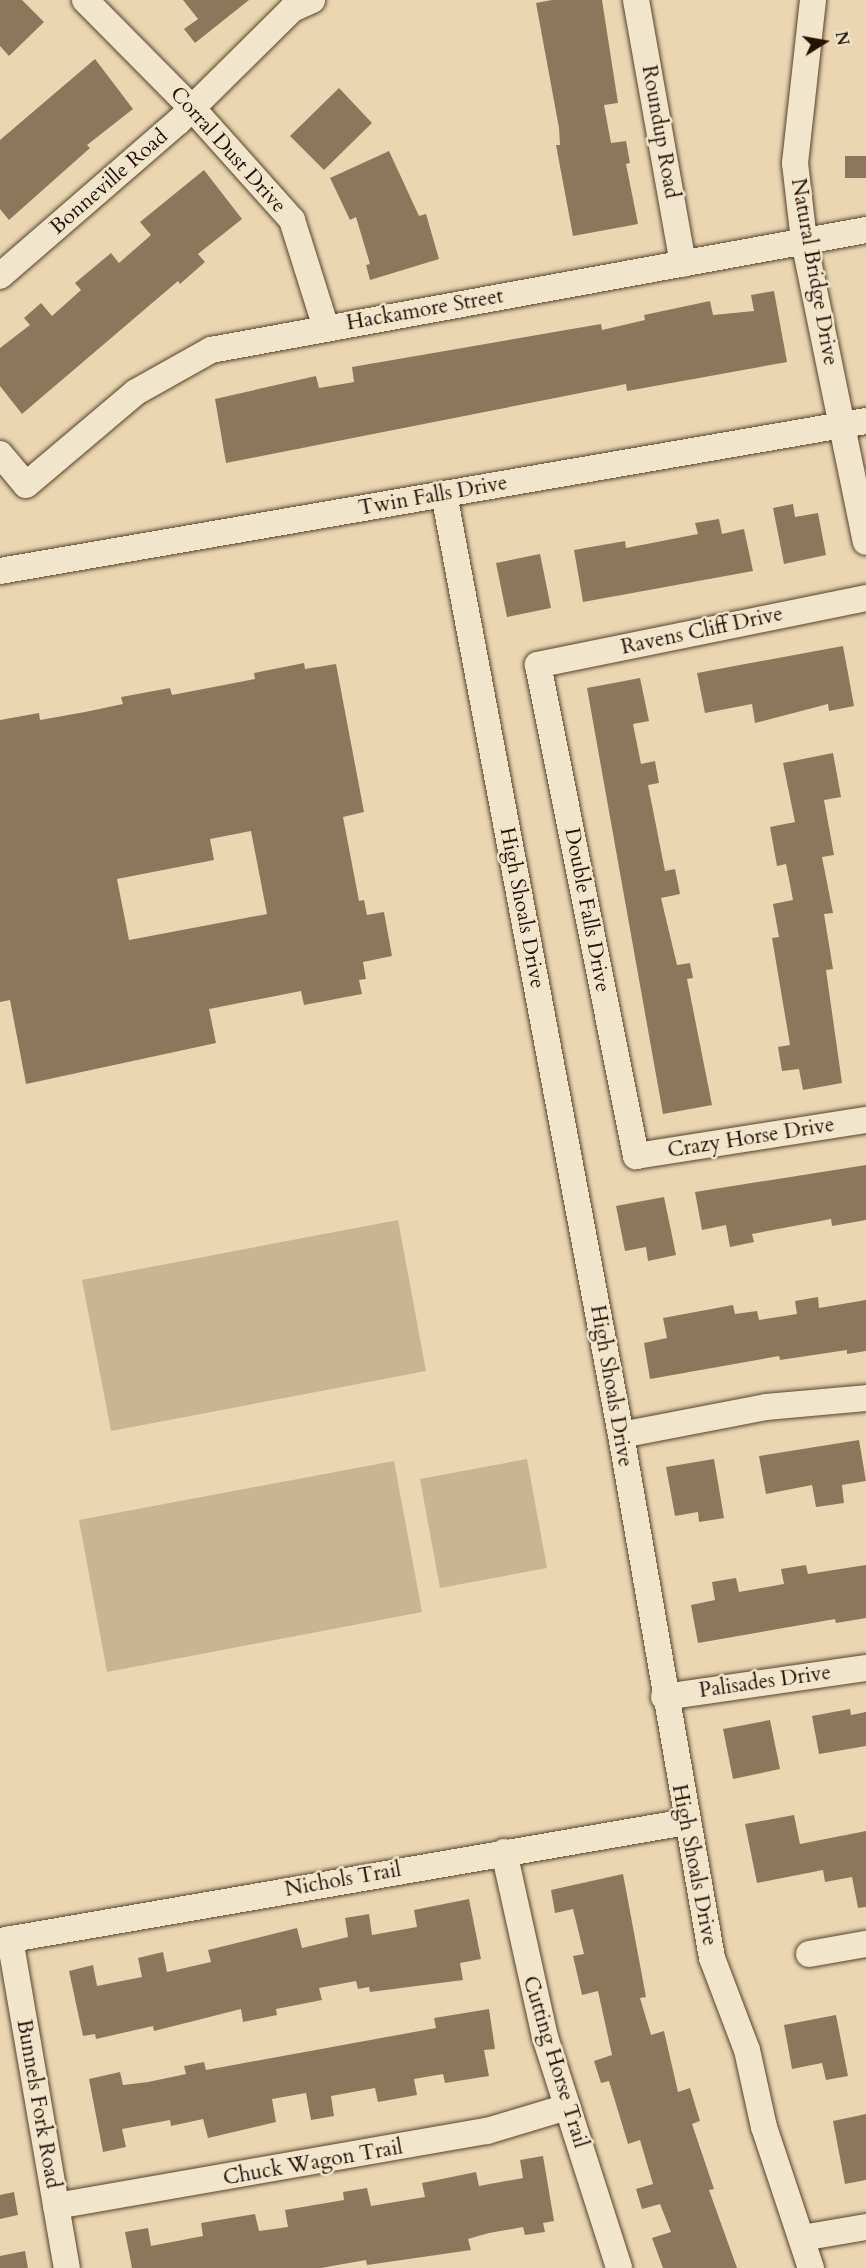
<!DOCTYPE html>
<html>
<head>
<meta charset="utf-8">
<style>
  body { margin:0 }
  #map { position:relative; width:866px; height:2268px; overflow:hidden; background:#ead7b1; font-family:Cardo,serif }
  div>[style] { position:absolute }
  .green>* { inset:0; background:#c9b593 }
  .building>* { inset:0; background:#8c775d }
  .roads { filter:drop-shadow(0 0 2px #58422e) drop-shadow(0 0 2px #58422e) }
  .minor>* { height:26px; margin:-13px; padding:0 13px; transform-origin:13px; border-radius:13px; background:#f1e5cc }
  span { translate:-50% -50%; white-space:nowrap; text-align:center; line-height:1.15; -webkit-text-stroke:5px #f1e5cc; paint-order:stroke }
  .street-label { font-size:21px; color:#271002 }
  .north { position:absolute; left:794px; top:12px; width:60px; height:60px; -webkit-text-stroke:4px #f1e5cc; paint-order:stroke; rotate:79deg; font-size:16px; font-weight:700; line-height:24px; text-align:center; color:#271002 }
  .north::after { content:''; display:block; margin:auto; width:21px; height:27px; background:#271002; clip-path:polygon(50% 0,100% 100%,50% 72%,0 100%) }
</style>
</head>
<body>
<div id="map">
  <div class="green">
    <div style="clip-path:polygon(398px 1220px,426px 1371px,111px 1431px,82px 1280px)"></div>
    <div style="clip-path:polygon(527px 1459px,547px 1568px,440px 1588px,420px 1479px)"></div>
    <div style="clip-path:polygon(394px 1461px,422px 1612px,107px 1672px,79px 1520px)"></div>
  </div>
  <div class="building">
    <div style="clip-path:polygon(0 0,22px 0,44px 22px,9px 56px,0 46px)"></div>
    <div style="clip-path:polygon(183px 0,249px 0,195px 43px,184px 29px,198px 19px)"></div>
    <div style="clip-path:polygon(552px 0,602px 0,618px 103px,604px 105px,611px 143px,626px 141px,630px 163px,626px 164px,638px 224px,573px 236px,556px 145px,560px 145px,559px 128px,536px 3px)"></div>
    <div style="clip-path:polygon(95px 59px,133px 109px,87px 145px,90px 148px,9px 220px,0 209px,0 140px)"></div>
    <div style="clip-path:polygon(339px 88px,372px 123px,324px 170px,290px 136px)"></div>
    <div style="clip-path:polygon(389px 151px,419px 216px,426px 214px,439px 259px,370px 280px,366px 265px,370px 264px,356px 217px,350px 220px,330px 178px)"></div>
    <div style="clip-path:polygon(845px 156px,866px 156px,866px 178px,845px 178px)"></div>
    <div style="clip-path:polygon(204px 170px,242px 219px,198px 254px,205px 262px,180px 284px,178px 281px,22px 414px,0 386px,0 348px,30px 325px,24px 318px,41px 303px,52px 316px,81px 290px,75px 283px,111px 253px,119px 263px,151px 235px,140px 222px)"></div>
    <div style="clip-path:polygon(774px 291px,787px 362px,627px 391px,626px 384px,226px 463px,215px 399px,316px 376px,319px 388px,354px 382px,352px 367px,601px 324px,602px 330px,645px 320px,644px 315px,710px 301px,713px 315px,754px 311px,751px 295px)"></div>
    <div style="clip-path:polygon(793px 504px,795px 517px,818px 513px,826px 555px,784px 564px,773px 508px)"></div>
    <div style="clip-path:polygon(719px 519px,722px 534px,744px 529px,753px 571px,583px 602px,574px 550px,625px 541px,626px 548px,698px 534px,695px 523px)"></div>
    <div style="clip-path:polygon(540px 554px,551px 608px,507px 617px,496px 563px)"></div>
    <div style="clip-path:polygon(843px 646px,854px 706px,829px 711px,828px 704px,755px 723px,752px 704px,705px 713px,697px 673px)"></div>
    <div style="clip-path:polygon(evenodd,304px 663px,305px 669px,336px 664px,364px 812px,343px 817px,359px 901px,364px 900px,367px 915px,384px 912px,392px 956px,363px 962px,366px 979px,359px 980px,362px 994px,304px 1005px,301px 991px,209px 1009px,216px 1043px,26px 1084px,10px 1000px,0 1002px,0 720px,39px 713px,40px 720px,85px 712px,123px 704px,121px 697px,170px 688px,172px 695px,255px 679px,254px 673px,304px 663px,251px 831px,267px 914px,129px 940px,117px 879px,214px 860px,210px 839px,251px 831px)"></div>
    <div style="clip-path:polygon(640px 678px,649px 721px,633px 724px,641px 764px,655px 761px,659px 783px,648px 785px,665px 871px,675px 869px,680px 894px,661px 898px,677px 965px,690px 963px,693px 978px,687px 979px,712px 1105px,663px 1114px,587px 688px)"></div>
    <div style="clip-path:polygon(833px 753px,841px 797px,824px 800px,834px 855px,822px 857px,833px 913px,824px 914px,833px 969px,826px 970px,842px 1083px,803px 1090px,799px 1069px,782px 1071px,778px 1047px,790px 1045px,772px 938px,779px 937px,773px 904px,793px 900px,786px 864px,777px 866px,770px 827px,795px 822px,783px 763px)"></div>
    <div style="clip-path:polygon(866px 1165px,866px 1220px,832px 1226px,831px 1219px,752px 1234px,754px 1242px,730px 1247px,726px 1225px,702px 1230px,695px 1192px)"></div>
    <div style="clip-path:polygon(664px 1197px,676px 1255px,648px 1261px,646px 1247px,625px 1251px,616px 1206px)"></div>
    <div style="clip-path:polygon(818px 1297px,819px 1308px,866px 1300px,866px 1351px,847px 1354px,847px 1350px,780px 1360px,779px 1356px,650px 1379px,644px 1343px,667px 1338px,663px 1318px,733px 1305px,735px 1314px,757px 1311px,759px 1320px,797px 1314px,795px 1301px)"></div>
    <div style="clip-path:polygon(859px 1440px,866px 1481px,842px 1485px,844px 1503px,816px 1507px,812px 1485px,766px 1494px,759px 1456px)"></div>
    <div style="clip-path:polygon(714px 1459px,724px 1518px,699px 1522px,698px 1512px,675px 1516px,666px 1467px)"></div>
    <div style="clip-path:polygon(806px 1565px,808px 1574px,866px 1565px,866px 1618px,836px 1623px,835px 1619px,698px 1643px,691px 1605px,715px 1600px,712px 1582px,736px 1578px,739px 1592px,784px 1584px,781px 1569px)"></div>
    <div style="clip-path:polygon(850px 1709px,851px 1715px,866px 1712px,866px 1746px,819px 1754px,812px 1716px)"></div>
    <div style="clip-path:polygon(770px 1720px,780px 1769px,733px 1779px,723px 1729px)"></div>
    <div style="clip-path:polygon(794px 1815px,800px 1844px,866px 1831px,866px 1907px,858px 1908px,852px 1877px,825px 1882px,823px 1870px,757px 1883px,745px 1824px)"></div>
    <div style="clip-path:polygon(623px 1874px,646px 1997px,640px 1998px,651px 2035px,664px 2031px,678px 2092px,690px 2088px,700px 2121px,692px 2124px,714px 2189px,709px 2190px,737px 2268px,663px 2268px,652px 2238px,671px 2232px,660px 2204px,642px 2209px,636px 2189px,653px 2184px,640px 2140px,628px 2144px,609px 2081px,601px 2083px,594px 2061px,612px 2055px,598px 1991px,582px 1995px,573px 1956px,584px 1954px,573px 1909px,555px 1913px,551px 1890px)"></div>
    <div style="clip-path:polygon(469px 1899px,481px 1959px,460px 1963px,463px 1980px,370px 1992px,369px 1987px,358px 1989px,356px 1981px,319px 1988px,322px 2000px,276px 2009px,277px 2015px,243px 2022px,241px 2009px,154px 2031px,153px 2026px,96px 2039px,95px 2034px,83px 2036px,69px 1971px,93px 1965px,97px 1986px,142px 1977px,138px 1958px,163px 1952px,167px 1972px,211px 1962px,208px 1950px,297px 1928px,302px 1948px,348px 1937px,345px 1918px,369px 1914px,372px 1935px,417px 1927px,414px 1910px)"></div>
    <div style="clip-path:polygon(489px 2009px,495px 2049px,484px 2050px,489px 2076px,445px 2083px,443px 2074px,414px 2079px,417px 2095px,378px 2102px,375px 2088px,331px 2096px,334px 2116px,311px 2120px,306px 2093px,272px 2099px,276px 2122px,208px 2138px,203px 2119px,171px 2126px,170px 2120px,122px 2129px,126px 2147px,103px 2152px,89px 2079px,120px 2072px,123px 2085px,148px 2082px,186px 2074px,184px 2066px,204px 2062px,206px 2070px,436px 2028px,434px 2018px)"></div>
    <div style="clip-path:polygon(836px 2015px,848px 2076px,826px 2080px,822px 2063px,792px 2069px,784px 2025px)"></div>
    <div style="clip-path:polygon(866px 2114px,866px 2180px,845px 2184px,833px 2121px)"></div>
    <div style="clip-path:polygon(543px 2156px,554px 2221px,543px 2223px,545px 2232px,525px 2235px,523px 2227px,489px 2233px,468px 2239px,471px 2250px,367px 2265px,366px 2260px,321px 2268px,132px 2268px,125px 2232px,148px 2228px,151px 2246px,203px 2236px,201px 2223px,255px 2214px,259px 2231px,288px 2227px,285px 2210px,344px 2200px,343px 2192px,367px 2188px,371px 2206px,425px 2197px,422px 2183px,476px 2172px,479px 2186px,523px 2178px,520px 2160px)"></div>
    <div style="clip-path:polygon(14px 2192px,18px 2215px,0 2219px,0 2195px)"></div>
    <div style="clip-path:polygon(25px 2251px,28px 2268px,0 2268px,0 2256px)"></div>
  </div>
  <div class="roads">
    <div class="minor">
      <div style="left:85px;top:0;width:152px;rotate:45.3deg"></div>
      <div style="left:192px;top:108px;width:150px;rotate:48.2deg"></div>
      <div style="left:292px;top:220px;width:113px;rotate:72.5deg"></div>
      <div style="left:636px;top:0;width:268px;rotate:79.9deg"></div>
      <div style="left:813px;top:0;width:164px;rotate:96.3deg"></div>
      <div style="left:795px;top:163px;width:79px;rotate:83.4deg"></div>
      <div style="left:804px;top:241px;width:307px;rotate:78.4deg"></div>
      <div style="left:0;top:276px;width:235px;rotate:-40.9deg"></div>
      <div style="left:178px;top:122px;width:161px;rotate:-44.7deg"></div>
      <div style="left:292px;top:9px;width:22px;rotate:-24deg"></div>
      <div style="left:0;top:454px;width:40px;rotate:50deg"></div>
      <div style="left:26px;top:485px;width:144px;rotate:-40.2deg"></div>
      <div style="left:136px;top:392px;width:86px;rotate:-29.2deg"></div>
      <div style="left:211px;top:350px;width:666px;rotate:-10.38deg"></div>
      <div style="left:444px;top:494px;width:958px;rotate:79.35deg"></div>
      <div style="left:621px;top:1435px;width:531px;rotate:80.13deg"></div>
      <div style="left:712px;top:1958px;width:98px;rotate:69.2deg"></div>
      <div style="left:747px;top:2050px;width:79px;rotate:77.6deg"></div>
      <div style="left:764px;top:2127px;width:149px;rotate:71.6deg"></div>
      <div style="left:0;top:571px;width:879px;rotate:-9.83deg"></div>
      <div style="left:866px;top:598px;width:335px;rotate:168.5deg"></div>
      <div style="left:538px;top:665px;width:501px;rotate:78.71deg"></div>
      <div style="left:636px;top:1156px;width:233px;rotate:-8.9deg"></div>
      <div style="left:621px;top:1435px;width:148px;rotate:-10.9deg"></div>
      <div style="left:766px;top:1407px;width:100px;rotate:-5.1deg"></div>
      <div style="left:664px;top:1697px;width:204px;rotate:-8.2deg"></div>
      <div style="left:504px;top:1852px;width:189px;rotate:77.5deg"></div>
      <div style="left:545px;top:2037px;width:243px;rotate:72.2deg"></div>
      <div style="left:10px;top:1939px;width:334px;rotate:80.2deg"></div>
      <div style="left:0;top:1941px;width:696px;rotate:-9.84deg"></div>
      <div style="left:809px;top:1954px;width:58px;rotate:-10deg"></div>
      <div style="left:56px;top:2206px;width:437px;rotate:-9.9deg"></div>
      <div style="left:487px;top:2131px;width:84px;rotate:-16.7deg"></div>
      <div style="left:802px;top:2238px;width:65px;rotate:-9.8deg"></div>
    </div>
  </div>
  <div class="street-label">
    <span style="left:660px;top:132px;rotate:80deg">Roundup Road</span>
    <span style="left:228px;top:150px;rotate:48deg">Corral Dust Drive</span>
    <span style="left:109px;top:182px;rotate:-41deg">Bonneville Road</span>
    <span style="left:814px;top:272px;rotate:80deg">Natural Bridge Drive</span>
    <span style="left:425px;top:310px;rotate:-10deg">Hackamore Street</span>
    <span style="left:433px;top:496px;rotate:-10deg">Twin Falls Drive</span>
    <span style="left:702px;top:631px;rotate:-12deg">Ravens Cliff Drive</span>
    <span style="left:522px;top:908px;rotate:79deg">High Shoals Drive</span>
    <span style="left:587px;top:910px;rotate:79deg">Double Falls Drive</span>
    <span style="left:751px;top:1138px;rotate:-9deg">Crazy Horse Drive</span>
    <span style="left:611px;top:1386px;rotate:80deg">High Shoals Drive</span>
    <span style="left:765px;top:1682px;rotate:-8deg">Palisades Drive</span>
    <span style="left:694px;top:1865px;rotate:79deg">High Shoals Drive</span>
    <span style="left:343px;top:1880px;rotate:-10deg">Nichols Trail</span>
    <span style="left:555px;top:2062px;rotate:73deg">Cutting Horse Trail</span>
    <span style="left:38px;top:2104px;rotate:80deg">Bunnels Fork Road</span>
    <span style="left:313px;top:2163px;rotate:-10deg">Chuck Wagon Trail</span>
  </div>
  <div class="north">N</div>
</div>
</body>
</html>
